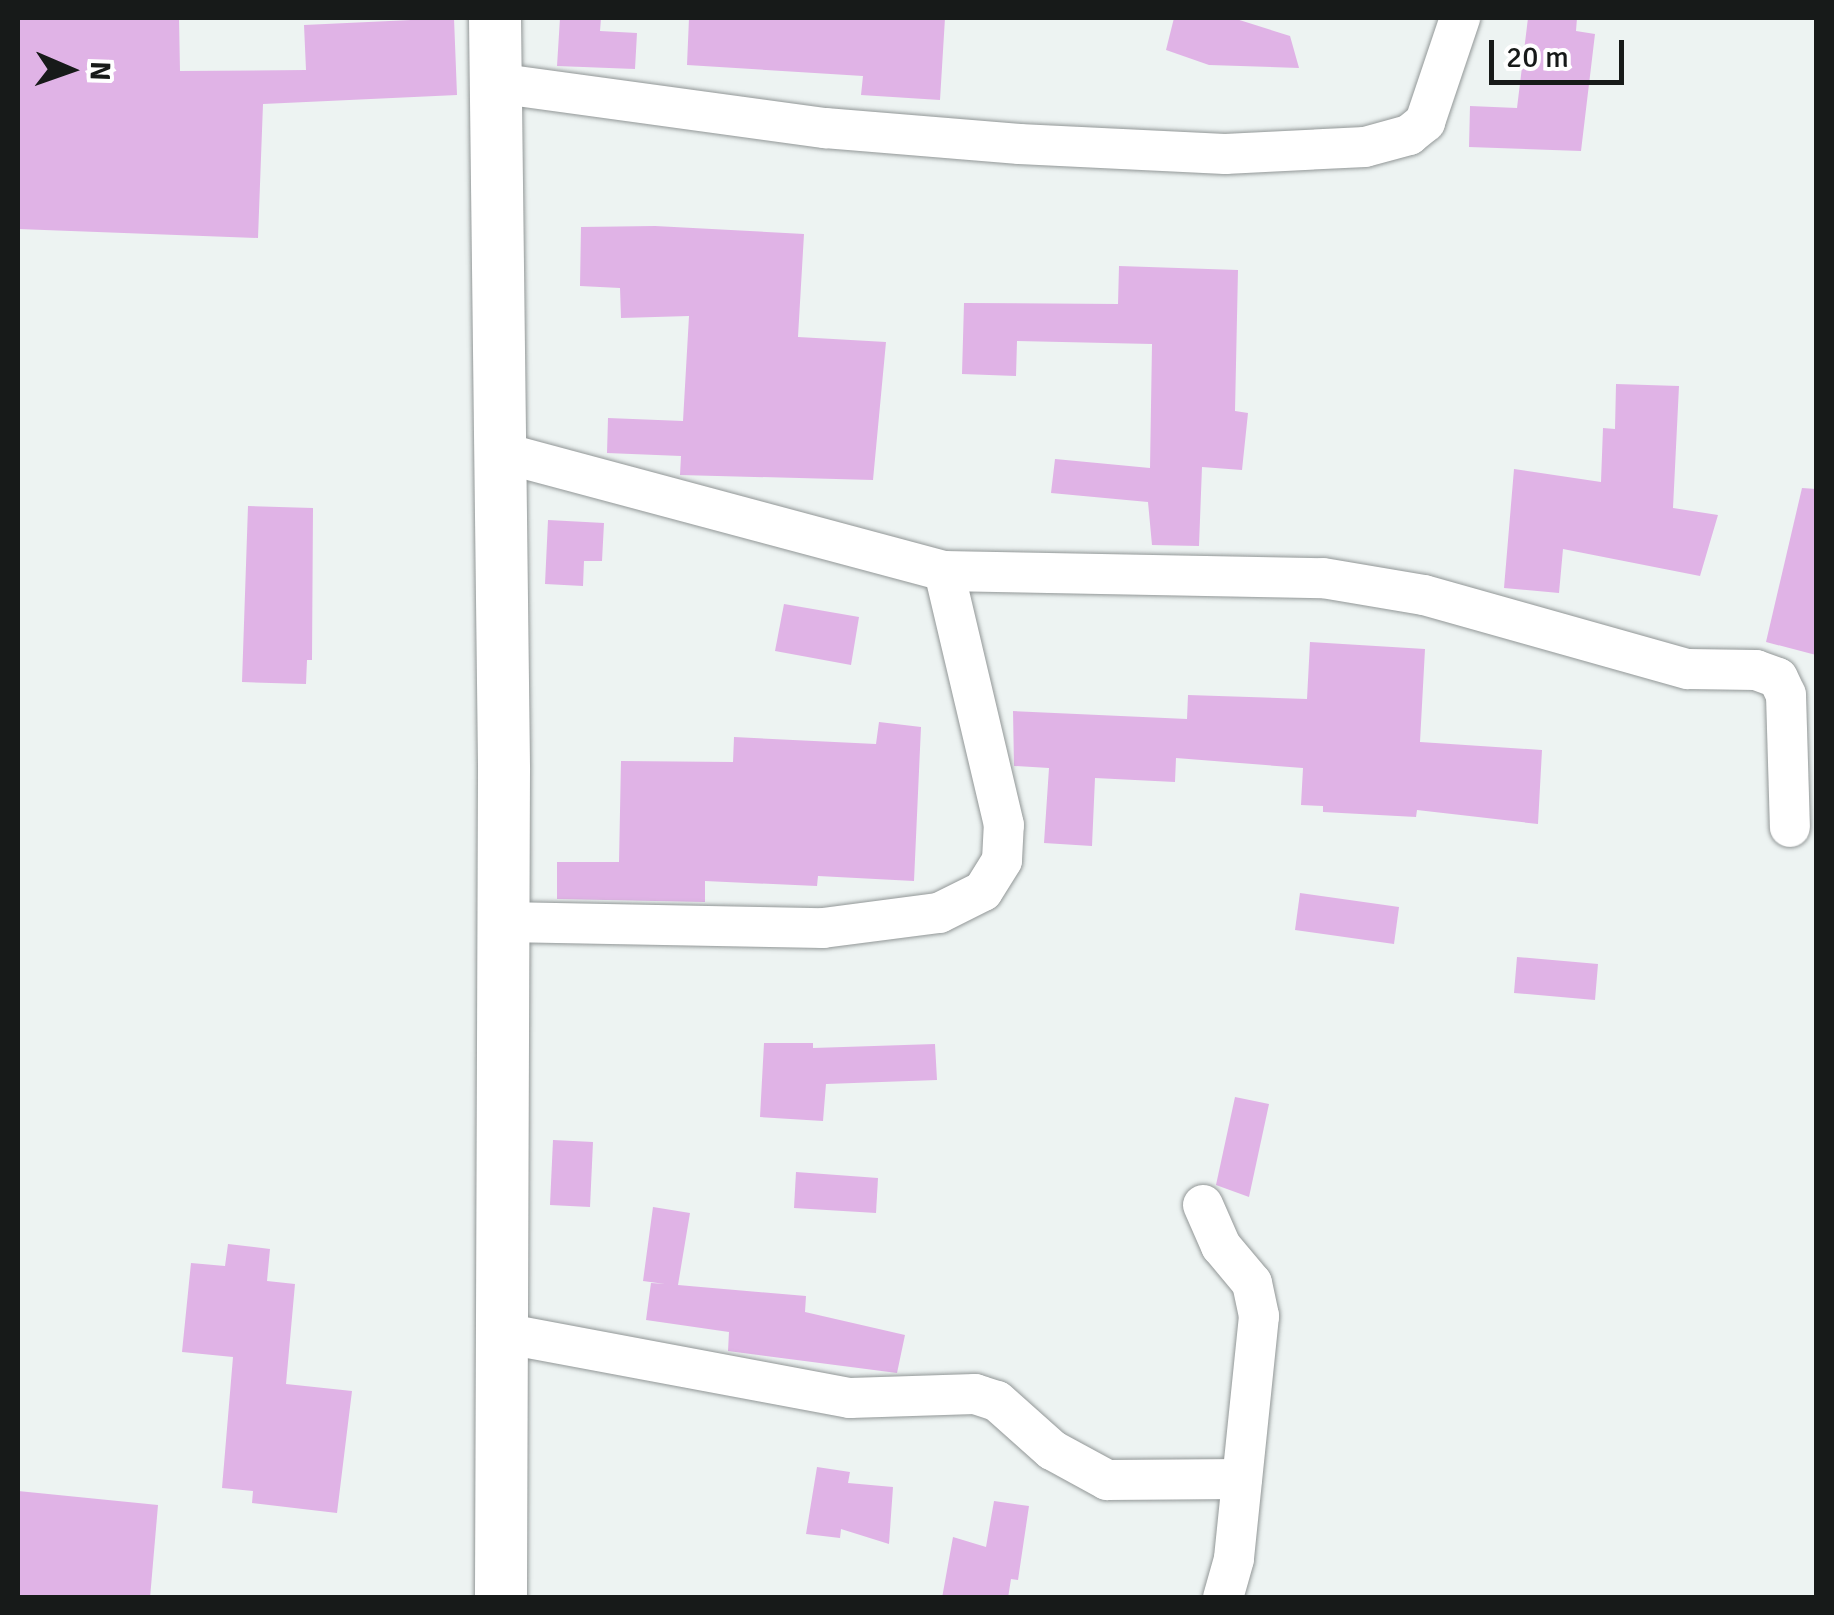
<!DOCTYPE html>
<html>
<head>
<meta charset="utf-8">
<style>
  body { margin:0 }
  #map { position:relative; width:1834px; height:1615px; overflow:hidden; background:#edf3f2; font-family:Signika,sans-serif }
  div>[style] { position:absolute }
  .building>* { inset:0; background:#e0b3e6 }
  .roads { filter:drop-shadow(0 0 2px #929797) drop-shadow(0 0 2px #929797) }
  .minor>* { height:40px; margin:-20px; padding:0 20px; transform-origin:20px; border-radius:20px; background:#fff }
  .tertiary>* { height:52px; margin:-26px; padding:0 26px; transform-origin:26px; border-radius:26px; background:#fff }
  span { translate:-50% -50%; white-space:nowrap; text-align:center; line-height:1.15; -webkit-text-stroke:8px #fff; paint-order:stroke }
  .frame { position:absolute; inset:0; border:20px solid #171a19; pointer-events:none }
  .north { position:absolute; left:20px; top:20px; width:100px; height:100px; -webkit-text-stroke:8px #fff; paint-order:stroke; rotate:92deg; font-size:28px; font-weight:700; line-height:40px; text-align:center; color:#171a19 }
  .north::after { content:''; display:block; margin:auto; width:35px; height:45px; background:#171a19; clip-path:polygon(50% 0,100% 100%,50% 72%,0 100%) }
  .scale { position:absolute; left:1489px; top:40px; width:135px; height:45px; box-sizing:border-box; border:5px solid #171a19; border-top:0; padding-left:12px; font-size:30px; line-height:35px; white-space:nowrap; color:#171a19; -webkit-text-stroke:8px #fff; paint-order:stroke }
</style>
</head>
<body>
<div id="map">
  <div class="building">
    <div style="clip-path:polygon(18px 18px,179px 18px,180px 71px,306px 70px,304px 25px,454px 18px,457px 95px,263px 104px,258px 238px,18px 229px)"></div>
    <div style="clip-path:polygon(560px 18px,601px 18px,600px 31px,637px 33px,635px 69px,557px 66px)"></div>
    <div style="clip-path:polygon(689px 18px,945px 18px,940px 100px,861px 95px,863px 76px,687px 65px)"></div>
    <div style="clip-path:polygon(1174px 18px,1233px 18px,1290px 36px,1299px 68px,1209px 65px,1166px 50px)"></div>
    <div style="clip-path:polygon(1528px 18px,1577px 18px,1576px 31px,1595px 34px,1581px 151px,1469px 147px,1470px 106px,1517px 108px)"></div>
    <div style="clip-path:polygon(655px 226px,804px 234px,798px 337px,886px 342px,873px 480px,680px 475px,681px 456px,607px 453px,608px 418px,683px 421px,689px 316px,621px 318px,620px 288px,580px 286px,581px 227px)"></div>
    <div style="clip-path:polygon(1119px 266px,1238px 270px,1235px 411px,1248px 413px,1242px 470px,1202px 467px,1199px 546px,1152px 545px,1148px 502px,1051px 493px,1055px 459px,1150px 468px,1152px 344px,1017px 341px,1016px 376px,962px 374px,964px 303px,1118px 304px)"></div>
    <div style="clip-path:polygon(1616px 384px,1679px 386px,1673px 508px,1718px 515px,1700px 576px,1563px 549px,1559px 593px,1504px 588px,1514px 469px,1601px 482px,1603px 428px,1615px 429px)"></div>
    <div style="clip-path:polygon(1802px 488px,1816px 489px,1816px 655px,1766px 642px)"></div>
    <div style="clip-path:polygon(248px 506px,313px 508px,312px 660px,307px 660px,306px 684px,242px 682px)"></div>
    <div style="clip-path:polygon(548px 520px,604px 523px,602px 561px,584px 561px,583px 586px,545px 584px)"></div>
    <div style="clip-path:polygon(784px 604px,859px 617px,851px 665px,775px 651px)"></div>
    <div style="clip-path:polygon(1310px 642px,1425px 649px,1420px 742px,1542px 750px,1538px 824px,1417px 810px,1416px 817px,1323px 812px,1323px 806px,1301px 805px,1303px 768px,1176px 758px,1175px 782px,1095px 778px,1092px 846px,1044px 843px,1049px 768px,1014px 766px,1013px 711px,1187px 719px,1188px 695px,1307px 699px)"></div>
    <div style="clip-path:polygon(879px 722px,921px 727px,914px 881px,818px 876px,817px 886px,705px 881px,705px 902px,557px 899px,557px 862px,619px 862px,621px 761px,733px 762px,734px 737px,876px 744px)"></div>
    <div style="clip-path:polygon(1300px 893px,1399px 907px,1394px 944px,1295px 930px)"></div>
    <div style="clip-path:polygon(1517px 957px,1598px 964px,1595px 1000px,1514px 993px)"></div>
    <div style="clip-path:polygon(764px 1043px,813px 1043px,813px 1048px,935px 1044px,937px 1080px,826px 1084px,823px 1121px,760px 1117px)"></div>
    <div style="clip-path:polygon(1235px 1097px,1269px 1104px,1249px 1197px,1216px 1185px)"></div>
    <div style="clip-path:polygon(553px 1140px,593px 1142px,590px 1207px,550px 1205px)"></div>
    <div style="clip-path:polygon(796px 1172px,878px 1178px,876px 1213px,794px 1208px)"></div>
    <div style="clip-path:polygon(653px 1207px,690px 1213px,678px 1285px,806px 1296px,805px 1312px,905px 1335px,897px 1373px,728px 1351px,729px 1332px,646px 1320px,651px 1283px,665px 1284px,643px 1281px)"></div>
    <div style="clip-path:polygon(228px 1244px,270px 1249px,267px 1281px,295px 1284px,286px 1384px,352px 1391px,337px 1513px,252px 1503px,253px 1491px,222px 1488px,233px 1357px,182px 1352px,191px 1263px,225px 1266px)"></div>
    <div style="clip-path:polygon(817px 1467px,850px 1472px,848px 1483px,893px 1487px,889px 1544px,841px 1529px,840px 1538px,806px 1534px)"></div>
    <div style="clip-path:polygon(18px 1491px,158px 1505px,150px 1598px,18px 1596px)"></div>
    <div style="clip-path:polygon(994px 1501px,1029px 1506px,1018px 1580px,1011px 1579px,1008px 1598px,942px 1598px,953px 1537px,986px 1547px)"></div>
  </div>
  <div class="roads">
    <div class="minor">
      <div style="left:495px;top:83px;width:333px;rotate:7.8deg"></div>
      <div style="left:825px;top:128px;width:195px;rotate:4.7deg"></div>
      <div style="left:1019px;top:144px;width:206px;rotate:2.8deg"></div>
      <div style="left:1225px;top:154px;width:140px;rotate:-2.9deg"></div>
      <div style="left:1365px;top:147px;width:46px;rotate:-15.3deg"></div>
      <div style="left:1409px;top:135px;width:21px;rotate:-39deg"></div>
      <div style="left:1425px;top:122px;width:110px;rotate:-71.4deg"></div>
      <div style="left:500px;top:452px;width:460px;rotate:15deg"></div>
      <div style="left:944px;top:571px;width:379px;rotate:1.1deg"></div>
      <div style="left:1323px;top:578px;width:102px;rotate:9.6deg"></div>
      <div style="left:1424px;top:595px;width:274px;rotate:15.7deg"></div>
      <div style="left:1688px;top:669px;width:68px;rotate:0.8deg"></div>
      <div style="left:1756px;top:670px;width:23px;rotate:20deg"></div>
      <div style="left:1778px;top:678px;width:19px;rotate:65deg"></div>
      <div style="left:1786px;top:695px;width:132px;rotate:88.3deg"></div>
      <div style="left:504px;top:922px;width:319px;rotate:1.1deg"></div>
      <div style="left:823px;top:928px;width:117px;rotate:-7.4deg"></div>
      <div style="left:939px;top:913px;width:49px;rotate:-26.6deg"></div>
      <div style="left:983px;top:891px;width:36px;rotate:-58deg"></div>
      <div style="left:1002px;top:860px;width:35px;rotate:-87deg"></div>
      <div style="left:1004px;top:825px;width:261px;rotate:-103.3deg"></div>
      <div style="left:1203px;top:1205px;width:45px;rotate:66.3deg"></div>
      <div style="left:1221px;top:1246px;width:48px;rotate:50deg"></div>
      <div style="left:1252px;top:1283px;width:34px;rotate:78deg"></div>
      <div style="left:1259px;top:1316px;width:244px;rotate:95.9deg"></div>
      <div style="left:1234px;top:1559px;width:41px;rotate:105.8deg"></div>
      <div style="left:502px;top:1333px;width:354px;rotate:10.6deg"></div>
      <div style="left:850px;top:1398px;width:125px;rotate:-1.8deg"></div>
      <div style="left:975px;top:1394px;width:23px;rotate:18deg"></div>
      <div style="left:997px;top:1401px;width:74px;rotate:41.7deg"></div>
      <div style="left:1052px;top:1450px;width:63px;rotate:28.6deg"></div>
      <div style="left:1107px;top:1480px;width:135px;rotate:-0.4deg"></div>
    </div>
    <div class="tertiary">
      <div style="left:495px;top:18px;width:752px;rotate:89.31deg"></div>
      <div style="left:504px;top:770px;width:828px;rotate:90.21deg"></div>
    </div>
  </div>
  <div class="frame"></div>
  <div class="north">N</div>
  <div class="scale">20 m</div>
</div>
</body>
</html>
